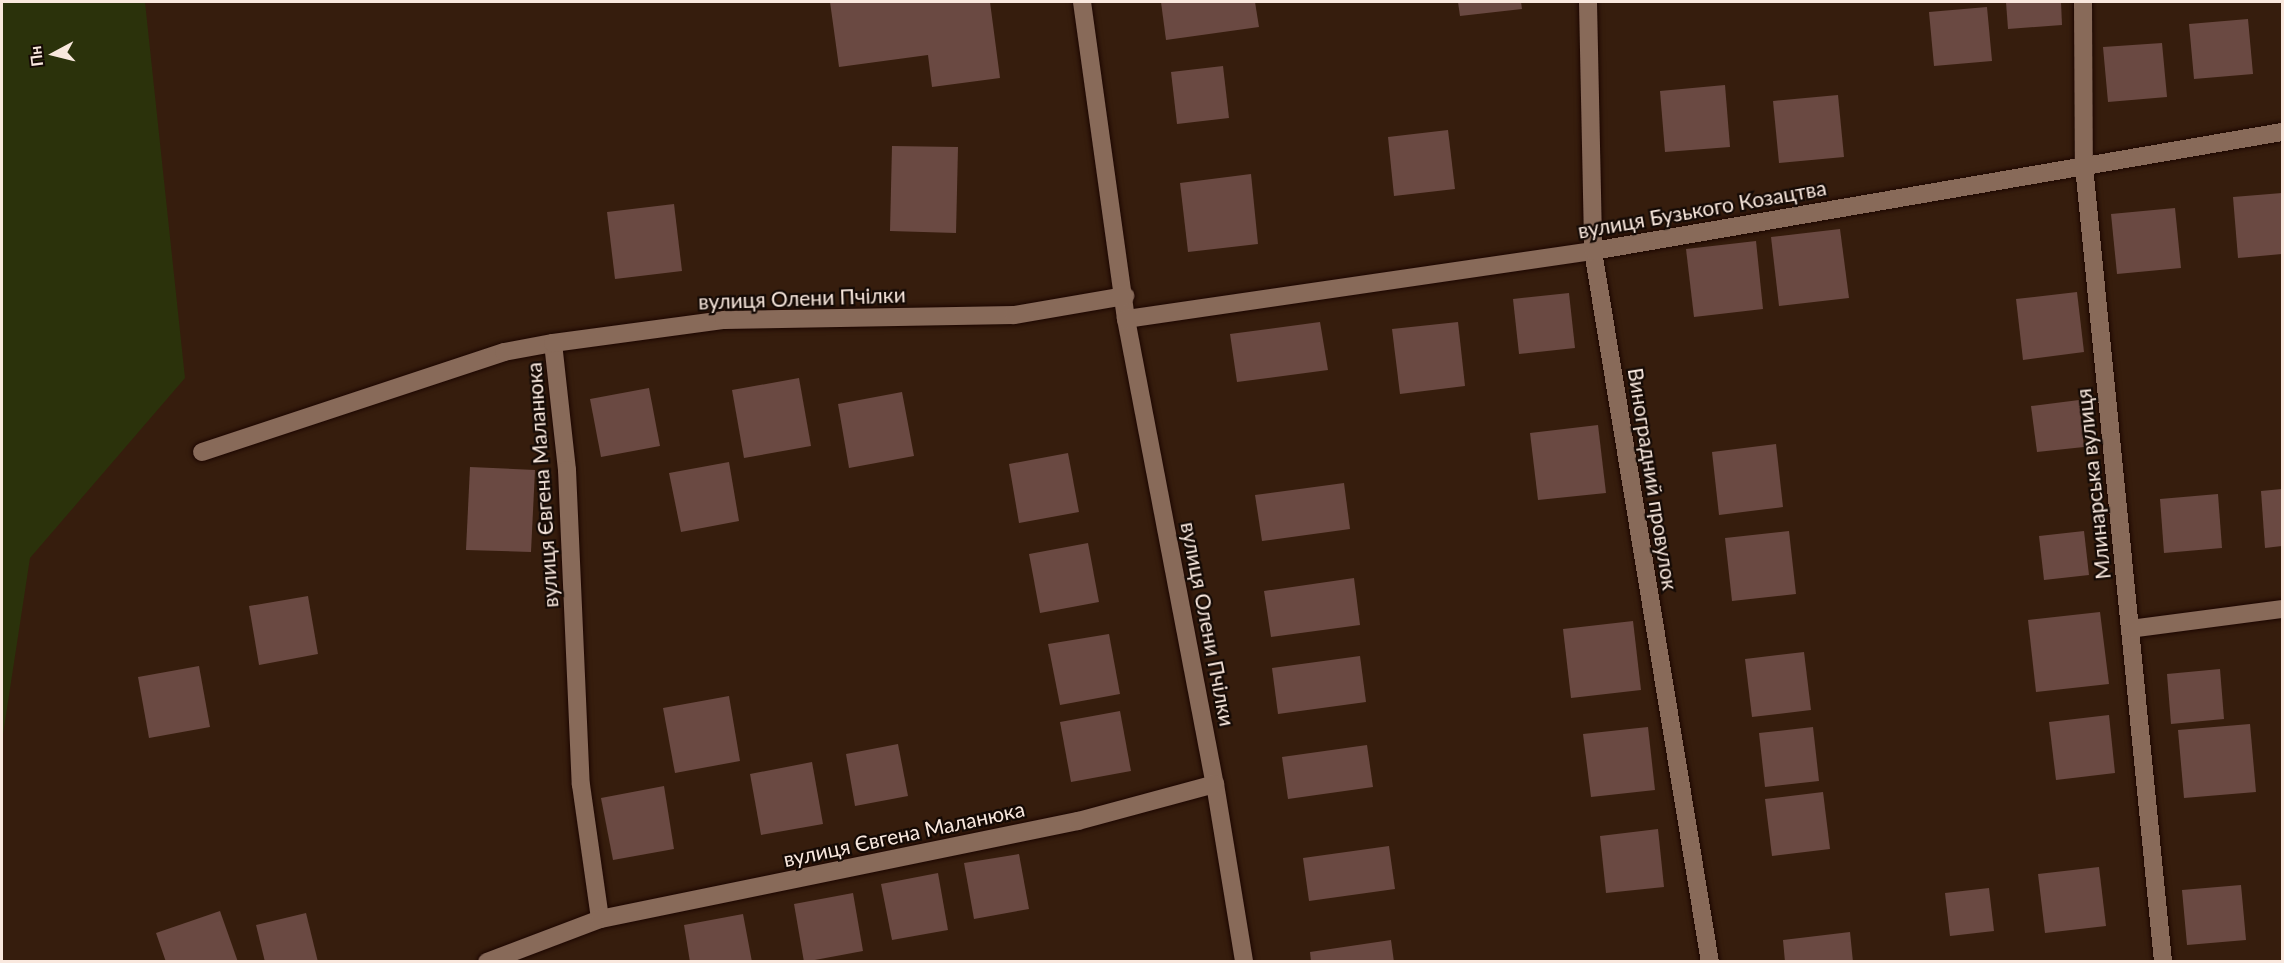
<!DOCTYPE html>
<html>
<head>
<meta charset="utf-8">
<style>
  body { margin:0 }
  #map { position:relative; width:2284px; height:963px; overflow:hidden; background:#361d0d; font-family:Lato,sans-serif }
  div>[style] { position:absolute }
  .green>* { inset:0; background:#2b320b }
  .building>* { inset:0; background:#6a4942 }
  .roads { filter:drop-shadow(0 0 2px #1c0600) drop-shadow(0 0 2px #1c0600) }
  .minor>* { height:18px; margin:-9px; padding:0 9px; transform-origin:9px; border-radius:9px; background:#886a59 }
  span { translate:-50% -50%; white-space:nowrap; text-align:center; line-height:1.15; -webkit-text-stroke:4.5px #150a05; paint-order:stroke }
  .street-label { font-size:21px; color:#f9e8de }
  .frame { position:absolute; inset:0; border:3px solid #f9e8de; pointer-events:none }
  .north { position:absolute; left:24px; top:24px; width:60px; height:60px; -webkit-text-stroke:4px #150a05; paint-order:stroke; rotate:263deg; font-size:16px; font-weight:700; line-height:24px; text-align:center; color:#f9e8de }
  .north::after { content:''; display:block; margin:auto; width:21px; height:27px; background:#f9e8de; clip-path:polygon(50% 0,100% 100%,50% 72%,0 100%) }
</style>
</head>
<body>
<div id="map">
  <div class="green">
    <div style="clip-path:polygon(2px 2px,145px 2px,185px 378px,30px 558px,2px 741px)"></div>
  </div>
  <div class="building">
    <div style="clip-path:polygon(830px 2px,990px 2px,1000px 78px,932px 87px,928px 55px,839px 67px)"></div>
    <div style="clip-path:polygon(1161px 2px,1255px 2px,1259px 27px,1166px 40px)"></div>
    <div style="clip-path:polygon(1458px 2px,1521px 2px,1522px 9px,1460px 16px)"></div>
    <div style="clip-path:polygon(2006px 2px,2061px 2px,2062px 25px,2008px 29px)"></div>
    <div style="clip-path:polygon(1987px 7px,1992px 61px,1934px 66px,1929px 12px)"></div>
    <div style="clip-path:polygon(2248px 19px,2253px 74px,2194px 79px,2189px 24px)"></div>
    <div style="clip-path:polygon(2162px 43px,2167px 97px,2108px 102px,2103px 47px)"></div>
    <div style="clip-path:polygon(1223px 66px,1229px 118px,1177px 124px,1171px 72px)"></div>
    <div style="clip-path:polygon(1725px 85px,1730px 147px,1665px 152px,1660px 91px)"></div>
    <div style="clip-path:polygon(1838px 95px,1844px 157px,1779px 163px,1773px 101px)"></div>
    <div style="clip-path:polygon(1448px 130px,1455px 189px,1394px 196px,1388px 137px)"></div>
    <div style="clip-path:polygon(892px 146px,958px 147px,956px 233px,890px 231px)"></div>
    <div style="clip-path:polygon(1251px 174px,1258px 244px,1188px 252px,1180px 183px)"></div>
    <div style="clip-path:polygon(2282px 193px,2282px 254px,2238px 258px,2233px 197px)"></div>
    <div style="clip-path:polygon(674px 204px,682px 271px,615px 279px,607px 212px)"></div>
    <div style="clip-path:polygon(2175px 208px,2181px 268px,2117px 274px,2111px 214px)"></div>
    <div style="clip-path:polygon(1840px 229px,1849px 298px,1779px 306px,1771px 237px)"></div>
    <div style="clip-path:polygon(1756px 241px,1763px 309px,1694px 317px,1686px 249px)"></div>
    <div style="clip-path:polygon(2077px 292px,2084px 352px,2023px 360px,2016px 299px)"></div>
    <div style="clip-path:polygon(1569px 293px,1575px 348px,1519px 354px,1513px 299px)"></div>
    <div style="clip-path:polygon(1320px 322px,1328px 370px,1237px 382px,1230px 334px)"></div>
    <div style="clip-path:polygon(1458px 322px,1465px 386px,1400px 394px,1392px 329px)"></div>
    <div style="clip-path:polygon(799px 378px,811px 446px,744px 458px,732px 390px)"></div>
    <div style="clip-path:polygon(649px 388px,660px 446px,601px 457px,590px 399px)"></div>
    <div style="clip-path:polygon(902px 392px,914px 456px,849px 468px,838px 404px)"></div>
    <div style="clip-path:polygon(2079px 400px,2084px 447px,2037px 452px,2031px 406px)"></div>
    <div style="clip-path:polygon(1598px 425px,1606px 493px,1538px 500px,1530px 433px)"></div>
    <div style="clip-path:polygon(1776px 444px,1783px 507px,1719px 515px,1712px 452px)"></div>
    <div style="clip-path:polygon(1068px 453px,1079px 512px,1019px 523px,1009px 464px)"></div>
    <div style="clip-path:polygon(729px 462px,739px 521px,681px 532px,669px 473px)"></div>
    <div style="clip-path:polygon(470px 467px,535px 470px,531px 552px,466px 550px)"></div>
    <div style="clip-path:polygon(1344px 483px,1350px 529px,1262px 541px,1255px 495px)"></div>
    <div style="clip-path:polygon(2282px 489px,2282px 546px,2265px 548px,2261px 491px)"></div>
    <div style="clip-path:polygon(2218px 494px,2222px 548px,2164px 553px,2160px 499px)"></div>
    <div style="clip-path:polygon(1789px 531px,1796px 594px,1732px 601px,1725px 538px)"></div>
    <div style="clip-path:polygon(2084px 531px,2089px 575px,2044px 580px,2039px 536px)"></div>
    <div style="clip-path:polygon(1088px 543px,1099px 602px,1040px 613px,1029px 554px)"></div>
    <div style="clip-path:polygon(1354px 578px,1360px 625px,1271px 637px,1264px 591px)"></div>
    <div style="clip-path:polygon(308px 596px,318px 654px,259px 665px,249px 606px)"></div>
    <div style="clip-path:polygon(2100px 612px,2109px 684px,2036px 692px,2028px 620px)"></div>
    <div style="clip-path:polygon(1633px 621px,1641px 690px,1571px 698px,1563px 629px)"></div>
    <div style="clip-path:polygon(1109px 634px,1120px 694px,1060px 705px,1048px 644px)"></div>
    <div style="clip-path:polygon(1804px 652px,1811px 710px,1752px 717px,1745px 659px)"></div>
    <div style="clip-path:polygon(1360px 656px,1366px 702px,1278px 714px,1272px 668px)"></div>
    <div style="clip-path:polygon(199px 666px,210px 727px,149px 738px,138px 677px)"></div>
    <div style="clip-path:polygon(2220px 669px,2224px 719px,2171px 724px,2167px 674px)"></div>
    <div style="clip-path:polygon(729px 696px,740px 761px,675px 773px,663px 708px)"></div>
    <div style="clip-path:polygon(1120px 711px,1131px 771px,1071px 782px,1060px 722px)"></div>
    <div style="clip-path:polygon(2109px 715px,2115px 773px,2056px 780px,2049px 722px)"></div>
    <div style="clip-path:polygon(2250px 724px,2256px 792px,2184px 798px,2178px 730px)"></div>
    <div style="clip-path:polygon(1648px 727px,1655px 790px,1591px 797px,1583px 734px)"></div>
    <div style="clip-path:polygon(1813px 727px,1819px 781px,1765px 787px,1759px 733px)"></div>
    <div style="clip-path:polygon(898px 744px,908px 796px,855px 806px,846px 754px)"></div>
    <div style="clip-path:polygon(1367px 745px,1373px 787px,1288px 799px,1282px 757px)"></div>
    <div style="clip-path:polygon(812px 762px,823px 824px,761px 835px,750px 774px)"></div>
    <div style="clip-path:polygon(664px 786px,674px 849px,613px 860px,601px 798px)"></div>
    <div style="clip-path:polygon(1823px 792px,1830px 849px,1772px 856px,1765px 799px)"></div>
    <div style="clip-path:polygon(1658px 829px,1664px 887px,1606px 893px,1600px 836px)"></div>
    <div style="clip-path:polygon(1389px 846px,1395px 889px,1309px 901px,1303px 858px)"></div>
    <div style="clip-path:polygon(1019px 854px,1029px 909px,974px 919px,964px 863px)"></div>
    <div style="clip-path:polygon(2099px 867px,2106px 926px,2045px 933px,2038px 874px)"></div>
    <div style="clip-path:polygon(938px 873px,948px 930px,892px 940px,881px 884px)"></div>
    <div style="clip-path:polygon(2241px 885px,2246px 940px,2187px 945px,2182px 890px)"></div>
    <div style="clip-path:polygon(1989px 888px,1994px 931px,1950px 936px,1945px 893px)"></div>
    <div style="clip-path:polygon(853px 893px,863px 951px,804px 962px,794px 904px)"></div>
    <div style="clip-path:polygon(220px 911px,238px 962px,166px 962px,156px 933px)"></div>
    <div style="clip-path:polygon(306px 913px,318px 962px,265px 962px,256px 925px)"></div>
    <div style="clip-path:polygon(743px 914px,752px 962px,690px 962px,684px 925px)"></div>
    <div style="clip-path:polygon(1850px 932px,1853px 962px,1785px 962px,1783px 940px)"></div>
    <div style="clip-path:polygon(1391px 940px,1394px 962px,1311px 962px,1310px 952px)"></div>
  </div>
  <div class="roads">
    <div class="minor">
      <div style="left:1082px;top:2px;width:320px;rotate:82.1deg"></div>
      <div style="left:1126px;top:319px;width:473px;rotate:79.2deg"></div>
      <div style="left:1215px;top:784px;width:180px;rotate:80.7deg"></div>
      <div style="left:1588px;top:2px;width:249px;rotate:88.8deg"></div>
      <div style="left:1593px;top:251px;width:721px;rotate:80.66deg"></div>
      <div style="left:2083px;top:2px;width:164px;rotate:89.7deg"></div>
      <div style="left:2084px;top:166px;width:800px;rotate:84.33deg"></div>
      <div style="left:1126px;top:319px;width:472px;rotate:-8.3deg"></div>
      <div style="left:1593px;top:251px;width:699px;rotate:-9.8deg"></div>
      <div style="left:553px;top:343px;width:128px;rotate:83.7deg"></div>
      <div style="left:567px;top:470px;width:315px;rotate:87.5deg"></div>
      <div style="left:581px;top:785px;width:135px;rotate:81.9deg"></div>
      <div style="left:202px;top:452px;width:318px;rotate:-18.3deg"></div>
      <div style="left:504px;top:352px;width:50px;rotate:-10.4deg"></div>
      <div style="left:553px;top:343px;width:173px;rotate:-7.7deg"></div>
      <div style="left:724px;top:320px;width:290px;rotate:-1deg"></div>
      <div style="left:1014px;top:315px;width:113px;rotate:-9.7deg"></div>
      <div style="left:2130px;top:629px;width:153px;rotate:-7.5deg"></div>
      <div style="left:487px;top:962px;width:121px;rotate:-20.8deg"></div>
      <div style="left:600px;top:919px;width:488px;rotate:-11.6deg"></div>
      <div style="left:1078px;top:821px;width:142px;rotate:-15.1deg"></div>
    </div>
  </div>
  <div class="street-label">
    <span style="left:1702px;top:209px;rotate:-10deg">вулиця Бузького Козацтва</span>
    <span style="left:802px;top:298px;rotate:-2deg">вулиця Олени Пчілки</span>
    <span style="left:1653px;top:479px;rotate:81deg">Виноградний провулок</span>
    <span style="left:2093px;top:484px;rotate:-96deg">Млинарська вулиця</span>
    <span style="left:542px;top:485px;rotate:-94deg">вулиця Євгена Маланюка</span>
    <span style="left:1208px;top:624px;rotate:79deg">вулиця Олени Пчілки</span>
    <span style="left:904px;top:834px;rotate:-12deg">вулиця Євгена Маланюка</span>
  </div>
  <div class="frame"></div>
  <div class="north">Пн</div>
</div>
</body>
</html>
